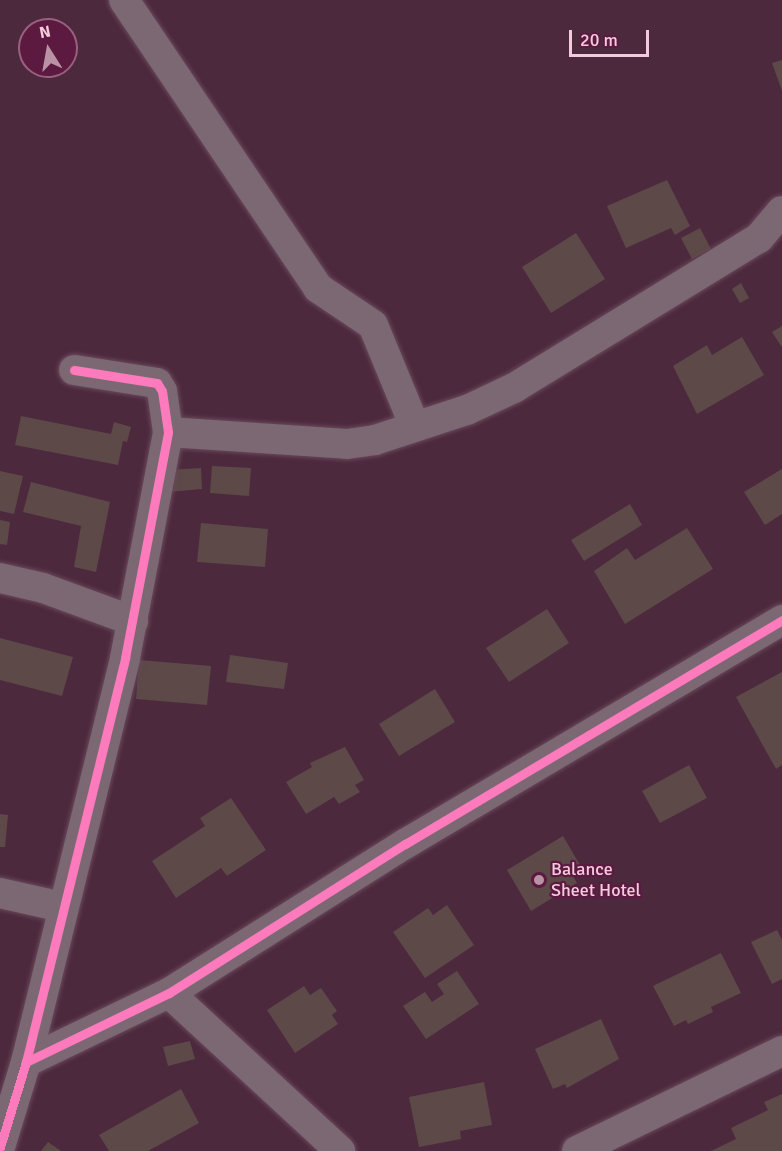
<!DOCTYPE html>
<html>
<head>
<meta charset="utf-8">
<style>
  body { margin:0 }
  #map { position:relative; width:782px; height:1151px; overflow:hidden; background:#4d293e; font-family:Signika,sans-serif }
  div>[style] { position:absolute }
  .building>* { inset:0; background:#5c4948 }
  .roads { filter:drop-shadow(0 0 2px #69485a) drop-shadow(0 0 2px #69485a) }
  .minor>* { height:30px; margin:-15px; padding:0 15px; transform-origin:15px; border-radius:15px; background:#7b6872 }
  .cycleway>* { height:9px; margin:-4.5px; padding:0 4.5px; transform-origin:4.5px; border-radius:4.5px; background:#fd7abc }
  .dots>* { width:16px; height:16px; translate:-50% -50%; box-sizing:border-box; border:3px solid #5c1a40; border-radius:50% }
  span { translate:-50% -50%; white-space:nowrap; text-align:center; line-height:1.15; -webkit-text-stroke:4.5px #5c1a40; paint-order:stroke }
  .poi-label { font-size:18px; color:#f4cadd }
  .left { translate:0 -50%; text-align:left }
  .north { position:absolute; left:18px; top:18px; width:60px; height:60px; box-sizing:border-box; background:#5c1a40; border:2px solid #99607f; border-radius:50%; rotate:349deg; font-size:16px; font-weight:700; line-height:24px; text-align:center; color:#f4cadd }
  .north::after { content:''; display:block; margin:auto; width:21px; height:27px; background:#ba92a5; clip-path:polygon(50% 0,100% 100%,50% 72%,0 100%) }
  .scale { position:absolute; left:569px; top:30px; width:80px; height:27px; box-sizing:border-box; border:3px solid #f4cadd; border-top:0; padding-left:8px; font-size:18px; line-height:21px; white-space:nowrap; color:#f4cadd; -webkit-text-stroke:4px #5c1a40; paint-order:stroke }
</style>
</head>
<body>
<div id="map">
  <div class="building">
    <div style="clip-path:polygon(782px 60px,782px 91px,772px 63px)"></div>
    <div style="clip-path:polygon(667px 180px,690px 226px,675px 235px,671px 228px,626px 248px,607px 206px)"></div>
    <div style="clip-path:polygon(700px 228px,711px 249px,692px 259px,681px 238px)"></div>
    <div style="clip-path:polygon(576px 233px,605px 279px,551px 313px,522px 267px)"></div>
    <div style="clip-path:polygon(741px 283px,749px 298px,740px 303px,732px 289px)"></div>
    <div style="clip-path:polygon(782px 326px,782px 346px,781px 346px,772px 332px)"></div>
    <div style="clip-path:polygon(742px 337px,764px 375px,697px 414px,673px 366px,707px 345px,712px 355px)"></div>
    <div style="clip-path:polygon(21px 416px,111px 434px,114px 422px,131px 427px,127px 442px,123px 441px,118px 465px,15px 445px)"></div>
    <div style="clip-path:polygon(212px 466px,251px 468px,249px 496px,210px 493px)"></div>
    <div style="clip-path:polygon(201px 468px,202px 489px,168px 492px,167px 470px)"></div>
    <div style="clip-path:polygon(782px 469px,782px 514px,765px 525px,744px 492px)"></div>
    <div style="clip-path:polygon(0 471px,23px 476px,14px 514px,0 511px)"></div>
    <div style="clip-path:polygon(31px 482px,110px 502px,96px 572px,74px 567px,81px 526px,23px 512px)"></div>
    <div style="clip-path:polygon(630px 504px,642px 525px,584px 561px,571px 540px)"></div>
    <div style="clip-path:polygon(0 520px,10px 522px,7px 545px,0 544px)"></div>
    <div style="clip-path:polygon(201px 523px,268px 529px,265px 567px,197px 562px)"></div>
    <div style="clip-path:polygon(687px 528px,713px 569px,625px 624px,594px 571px,627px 548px,635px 560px)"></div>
    <div style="clip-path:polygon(547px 609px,569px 643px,509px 682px,486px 648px)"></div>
    <div style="clip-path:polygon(0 638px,73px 657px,62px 696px,0 680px)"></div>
    <div style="clip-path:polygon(230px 655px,288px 663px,284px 689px,226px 682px)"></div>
    <div style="clip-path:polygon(139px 660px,211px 666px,207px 705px,136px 699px)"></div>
    <div style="clip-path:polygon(782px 672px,782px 765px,776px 769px,736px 697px)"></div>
    <div style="clip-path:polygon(435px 689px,455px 722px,399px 756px,379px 724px)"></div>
    <div style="clip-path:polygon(345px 747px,364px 780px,355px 785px,360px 792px,339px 804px,334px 797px,306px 814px,286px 782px,312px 767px,310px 763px)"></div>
    <div style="clip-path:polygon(689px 765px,707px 798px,660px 823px,642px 791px)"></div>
    <div style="clip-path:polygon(231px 798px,266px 850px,227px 876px,221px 868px,176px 898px,152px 861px,205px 826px,200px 818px)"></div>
    <div style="clip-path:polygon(0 814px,8px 815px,5px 847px,0 847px)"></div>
    <div style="clip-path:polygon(563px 836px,580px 865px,570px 871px,577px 883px,531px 911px,507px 870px)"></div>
    <div style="clip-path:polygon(447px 905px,474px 945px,425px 978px,393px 932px,428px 908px,433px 915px)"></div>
    <div style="clip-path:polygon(777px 930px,782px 940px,782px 979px,772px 984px,751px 942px)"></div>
    <div style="clip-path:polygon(721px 953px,741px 993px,711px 1007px,713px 1012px,688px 1024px,686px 1020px,674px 1026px,653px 986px)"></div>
    <div style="clip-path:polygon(457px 971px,479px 1004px,426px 1039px,403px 1006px,425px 992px,432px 1002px,444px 994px,437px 984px)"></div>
    <div style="clip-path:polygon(304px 986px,310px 995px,321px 988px,337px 1011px,332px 1015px,338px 1024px,295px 1053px,267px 1010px)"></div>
    <div style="clip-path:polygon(601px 1019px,619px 1059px,567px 1088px,565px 1084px,553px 1089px,535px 1049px)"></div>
    <div style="clip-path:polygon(190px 1041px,195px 1059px,168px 1066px,163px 1047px)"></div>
    <div style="clip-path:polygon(484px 1082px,492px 1125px,460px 1131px,461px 1139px,419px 1147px,409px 1097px)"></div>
    <div style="clip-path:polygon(181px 1089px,199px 1123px,148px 1151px,109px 1151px,99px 1135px)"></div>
    <div style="clip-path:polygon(782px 1094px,782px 1151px,711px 1151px,736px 1139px,731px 1128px,768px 1110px,764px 1102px)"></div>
    <div style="clip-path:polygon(48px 1142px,61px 1151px,41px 1151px)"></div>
  </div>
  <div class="roads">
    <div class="minor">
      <div style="left:124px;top:0;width:347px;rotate:56deg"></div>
      <div style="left:318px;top:288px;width:66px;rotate:33.9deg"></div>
      <div style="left:373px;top:325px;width:110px;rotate:67.6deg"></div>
      <div style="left:168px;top:432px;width:179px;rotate:3.8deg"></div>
      <div style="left:347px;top:444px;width:28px;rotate:-8deg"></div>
      <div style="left:375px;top:440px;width:97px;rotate:-18.1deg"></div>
      <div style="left:467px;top:410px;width:52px;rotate:-25.1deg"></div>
      <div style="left:514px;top:388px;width:287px;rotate:-31.5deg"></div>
      <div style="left:759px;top:238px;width:35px;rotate:-50deg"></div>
      <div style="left:0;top:578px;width:44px;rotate:13.1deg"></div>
      <div style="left:43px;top:588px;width:96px;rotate:20.1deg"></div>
      <div style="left:0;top:893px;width:64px;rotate:12.7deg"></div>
      <div style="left:169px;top:993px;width:233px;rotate:42.7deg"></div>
      <div style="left:26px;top:1062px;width:159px;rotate:-25.8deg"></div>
      <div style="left:169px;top:993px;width:279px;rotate:-32.3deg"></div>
      <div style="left:405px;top:844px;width:439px;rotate:-30.7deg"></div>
      <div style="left:0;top:1147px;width:89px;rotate:-73deg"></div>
      <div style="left:26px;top:1062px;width:416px;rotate:-76.2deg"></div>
      <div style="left:125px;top:658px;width:230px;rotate:-79.2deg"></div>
      <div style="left:168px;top:432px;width:41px;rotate:-98.3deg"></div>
      <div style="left:162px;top:391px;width:9px;rotate:-122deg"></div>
      <div style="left:157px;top:383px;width:84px;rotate:-171.1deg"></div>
      <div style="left:577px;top:1151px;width:228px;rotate:-26deg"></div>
    </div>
  </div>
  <div class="cycleway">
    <div style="left:26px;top:1062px;width:159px;rotate:-25.8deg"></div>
    <div style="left:169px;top:993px;width:279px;rotate:-32.3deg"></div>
    <div style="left:405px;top:844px;width:439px;rotate:-30.7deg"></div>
    <div style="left:0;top:1147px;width:89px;rotate:-73deg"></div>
    <div style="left:26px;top:1062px;width:416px;rotate:-76.2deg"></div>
    <div style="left:125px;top:658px;width:230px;rotate:-79.2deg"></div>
    <div style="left:168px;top:432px;width:41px;rotate:-98.3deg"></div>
    <div style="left:162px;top:391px;width:9px;rotate:-122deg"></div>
    <div style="left:157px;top:383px;width:84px;rotate:-171.1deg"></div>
  </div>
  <div class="dots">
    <div style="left:539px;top:880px;background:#ba92a5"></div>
  </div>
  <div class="poi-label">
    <span class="left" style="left:551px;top:880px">Balance<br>Sheet Hotel</span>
  </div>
  <div class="north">N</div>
  <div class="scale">20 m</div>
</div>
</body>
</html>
